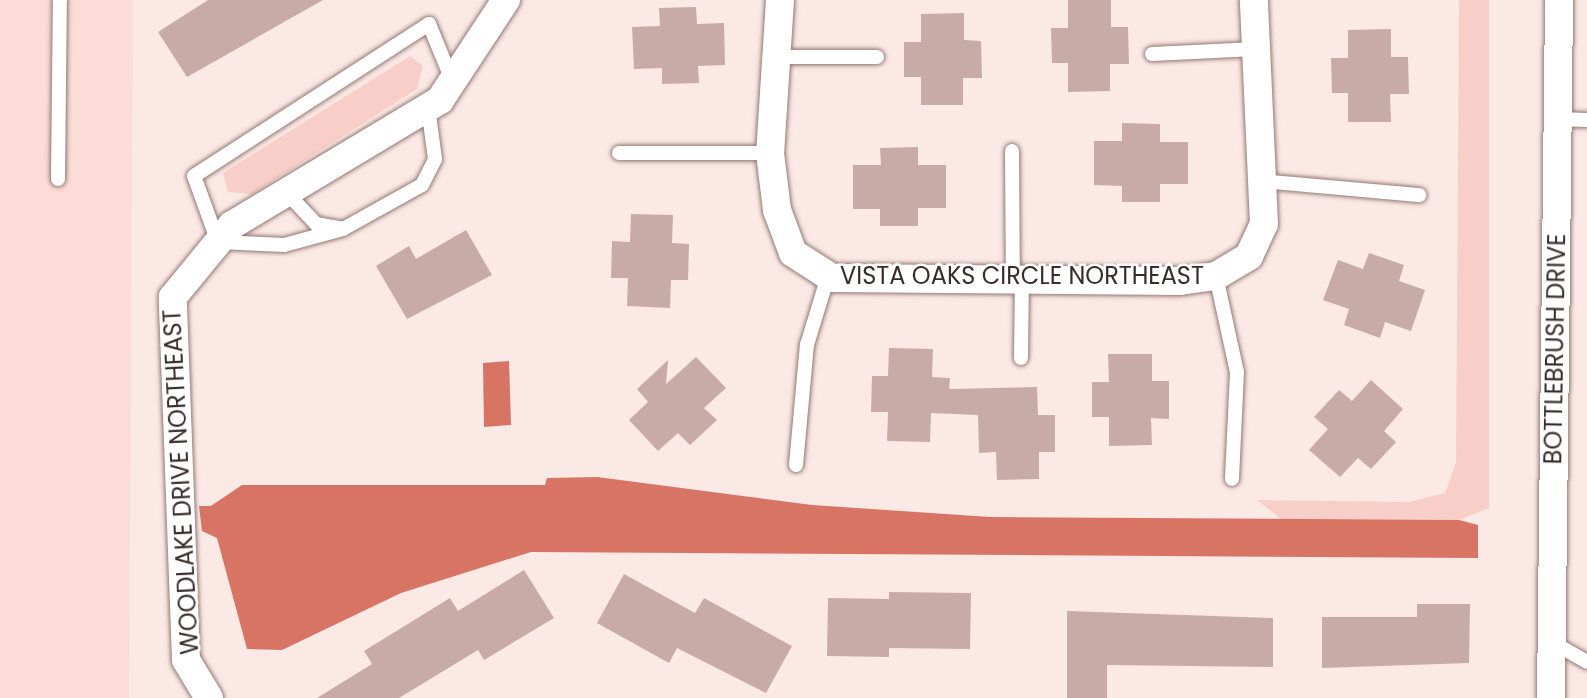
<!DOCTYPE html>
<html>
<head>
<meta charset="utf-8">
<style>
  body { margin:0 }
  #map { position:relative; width:1587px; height:698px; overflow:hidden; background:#fbe9e5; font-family:Poppins,sans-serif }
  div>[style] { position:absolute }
  .built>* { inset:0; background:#fbdcd6 }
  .green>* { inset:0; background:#f8cfc8 }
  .water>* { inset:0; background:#d87464 }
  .building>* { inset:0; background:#c8aba6 }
  .roads { filter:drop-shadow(0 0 2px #937873) drop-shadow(0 0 2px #937873) }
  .service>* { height:14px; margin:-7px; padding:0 7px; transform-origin:7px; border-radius:7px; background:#fff }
  .minor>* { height:28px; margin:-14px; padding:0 14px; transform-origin:14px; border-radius:14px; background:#fff }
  span { translate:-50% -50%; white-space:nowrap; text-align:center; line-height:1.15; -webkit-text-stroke:5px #fff; paint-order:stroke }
  .street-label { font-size:24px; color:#382c2a }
</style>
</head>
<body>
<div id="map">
  <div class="built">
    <div style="clip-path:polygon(0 0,133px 0,129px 698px,0 698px)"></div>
  </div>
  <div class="green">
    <div style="clip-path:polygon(1459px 0,1489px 0,1489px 508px,1459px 520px,1281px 519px,1257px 500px,1409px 502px,1445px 493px,1456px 463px)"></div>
    <div style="clip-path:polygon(410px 56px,423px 66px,417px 89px,252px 194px,228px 192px,223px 173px)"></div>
  </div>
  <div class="water">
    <div style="clip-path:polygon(509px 361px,511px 425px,484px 427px,483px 363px)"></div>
    <div style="clip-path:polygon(597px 477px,812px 505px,990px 517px,1459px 520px,1478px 525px,1478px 558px,531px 552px,401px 593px,282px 650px,247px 649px,217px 538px,202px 531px,199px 506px,211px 506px,242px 485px,545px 485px,547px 478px)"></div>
  </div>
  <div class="building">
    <div style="clip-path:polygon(208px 0,323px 0,187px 77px,158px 32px)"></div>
    <div style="clip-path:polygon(1068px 0,1111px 0,1111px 27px,1128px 27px,1129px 64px,1110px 64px,1110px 91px,1068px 92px,1068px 63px,1052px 63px,1051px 28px,1068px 28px)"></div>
    <div style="clip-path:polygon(696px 7px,697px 24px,724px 23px,725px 65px,698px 66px,699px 83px,662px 84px,662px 68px,634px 69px,632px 27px,660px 26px,659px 8px)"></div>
    <div style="clip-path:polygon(964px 13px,964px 40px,981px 41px,982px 78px,963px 78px,963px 105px,921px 105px,921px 77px,904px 77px,904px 42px,921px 42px,921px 14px)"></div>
    <div style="clip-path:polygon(1391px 29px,1391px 57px,1408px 57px,1409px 94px,1390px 94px,1391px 122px,1348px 122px,1348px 93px,1332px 93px,1331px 58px,1348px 58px,1348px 30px)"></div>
    <div style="clip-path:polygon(1122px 123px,1160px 124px,1160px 142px,1188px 142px,1188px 184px,1160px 184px,1160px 202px,1122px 202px,1122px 186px,1094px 185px,1094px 141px,1122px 141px)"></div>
    <div style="clip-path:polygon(918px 147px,918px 165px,946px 165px,946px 208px,918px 208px,918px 226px,880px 226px,880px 209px,853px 209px,853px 165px,881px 165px,880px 148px)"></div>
    <div style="clip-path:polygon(631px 214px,673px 215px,672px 243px,689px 244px,688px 280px,671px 280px,670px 308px,627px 306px,628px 278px,611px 278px,612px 241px,630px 242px)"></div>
    <div style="clip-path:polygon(466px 230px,492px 275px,407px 319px,376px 266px,409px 246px,416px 259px)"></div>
    <div style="clip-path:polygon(1369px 253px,1404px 265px,1399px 281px,1425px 290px,1411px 331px,1385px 322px,1380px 338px,1344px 325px,1349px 309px,1323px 300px,1338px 260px,1363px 269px)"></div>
    <div style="clip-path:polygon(889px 348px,933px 349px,932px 377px,950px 378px,949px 389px,1037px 387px,1038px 415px,1055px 415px,1055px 452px,1039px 452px,1039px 479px,997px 480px,996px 452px,979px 453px,978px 415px,931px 413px,930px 442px,887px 441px,888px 412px,871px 412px,872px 376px,888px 376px)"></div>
    <div style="clip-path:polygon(1108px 354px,1152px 354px,1152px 381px,1169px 381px,1169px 419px,1151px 418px,1152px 445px,1109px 446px,1109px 417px,1092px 417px,1092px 382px,1109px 382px)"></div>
    <div style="clip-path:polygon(696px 357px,726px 388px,704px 408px,717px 420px,690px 445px,678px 433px,658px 451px,629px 420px,648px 402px,637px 389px,668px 360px,666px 384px)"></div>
    <div style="clip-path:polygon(1371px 380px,1403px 409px,1384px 431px,1396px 442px,1371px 469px,1358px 458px,1340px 477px,1309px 450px,1328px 429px,1314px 417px,1339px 390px,1352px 401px)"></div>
    <div style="clip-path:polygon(524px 570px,554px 618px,484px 660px,478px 650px,399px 698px,317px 698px,372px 664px,364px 651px,450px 598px,458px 611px)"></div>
    <div style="clip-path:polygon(624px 574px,695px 613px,704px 598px,792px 646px,766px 693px,677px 648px,669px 663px,597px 623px)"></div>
    <div style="clip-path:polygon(889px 592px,971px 593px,970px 649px,889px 648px,889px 657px,827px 656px,828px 598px,889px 599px)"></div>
    <div style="clip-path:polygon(1417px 604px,1470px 604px,1469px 663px,1322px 668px,1322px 617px,1417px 617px)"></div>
    <div style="clip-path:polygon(1067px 611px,1273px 618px,1273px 667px,1107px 665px,1107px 698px,1067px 698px)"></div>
  </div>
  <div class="roads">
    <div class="service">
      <div style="left:1152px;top:54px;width:104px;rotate:-2.8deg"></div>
      <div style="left:777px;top:57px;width:100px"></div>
      <div style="left:1557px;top:119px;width:30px;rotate:2deg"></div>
      <div style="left:1012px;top:151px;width:129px;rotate:89.6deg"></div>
      <div style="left:619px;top:153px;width:151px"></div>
      <div style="left:58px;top:179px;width:179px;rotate:-89.4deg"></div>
      <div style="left:1261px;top:181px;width:159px;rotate:5.1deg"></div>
      <div style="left:286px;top:192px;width:44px;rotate:46.8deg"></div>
      <div style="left:316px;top:224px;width:27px;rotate:10deg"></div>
      <div style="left:343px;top:229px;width:90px;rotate:-29.1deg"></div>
      <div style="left:422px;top:185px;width:29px;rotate:-63deg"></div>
      <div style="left:435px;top:159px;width:52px;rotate:-97.7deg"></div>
      <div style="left:343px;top:229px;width:61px;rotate:164.8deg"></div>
      <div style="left:284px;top:245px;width:66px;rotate:-177.4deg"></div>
      <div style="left:218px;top:242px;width:70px;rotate:-110deg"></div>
      <div style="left:194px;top:176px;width:280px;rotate:-32.9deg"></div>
      <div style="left:429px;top:24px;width:61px;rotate:67.7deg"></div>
      <div style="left:1216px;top:276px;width:98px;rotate:77.7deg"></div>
      <div style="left:1237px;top:372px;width:107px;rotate:92.7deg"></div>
      <div style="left:1021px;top:358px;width:78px;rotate:-89.3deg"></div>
      <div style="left:796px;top:465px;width:121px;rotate:-84.8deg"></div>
      <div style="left:807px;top:345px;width:72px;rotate:-73.1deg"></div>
      <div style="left:1552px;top:642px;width:40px;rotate:29.7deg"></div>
    </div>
    <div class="minor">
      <div style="left:780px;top:0;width:153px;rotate:93.7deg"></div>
      <div style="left:770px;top:153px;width:57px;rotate:83deg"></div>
      <div style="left:777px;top:210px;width:46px;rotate:69.6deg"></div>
      <div style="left:793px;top:253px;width:46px;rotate:32.7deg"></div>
      <div style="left:832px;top:278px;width:348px;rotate:0.5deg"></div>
      <div style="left:1180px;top:281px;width:36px;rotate:-8deg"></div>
      <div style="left:1216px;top:276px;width:39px;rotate:-31deg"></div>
      <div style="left:1249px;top:256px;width:35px;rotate:-65deg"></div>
      <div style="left:1264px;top:224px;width:224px;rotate:-92.6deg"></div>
      <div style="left:209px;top:698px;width:44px;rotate:-121.2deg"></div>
      <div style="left:186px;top:660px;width:363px;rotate:-92.1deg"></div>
      <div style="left:173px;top:297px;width:93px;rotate:-50.7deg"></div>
      <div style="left:232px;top:225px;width:243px;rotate:-31deg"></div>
      <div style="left:440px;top:100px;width:120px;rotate:-56.6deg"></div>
      <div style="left:1551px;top:698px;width:698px;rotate:-89.34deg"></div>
    </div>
  </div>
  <div class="street-label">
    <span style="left:1022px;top:276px">VISTA OAKS CIRCLE NORTHEAST</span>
    <span style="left:1555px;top:349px;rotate:-89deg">BOTTLEBRUSH DRIVE</span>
    <span style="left:181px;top:482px;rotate:-93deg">WOODLAKE DRIVE NORTHEAST</span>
  </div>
</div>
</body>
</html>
